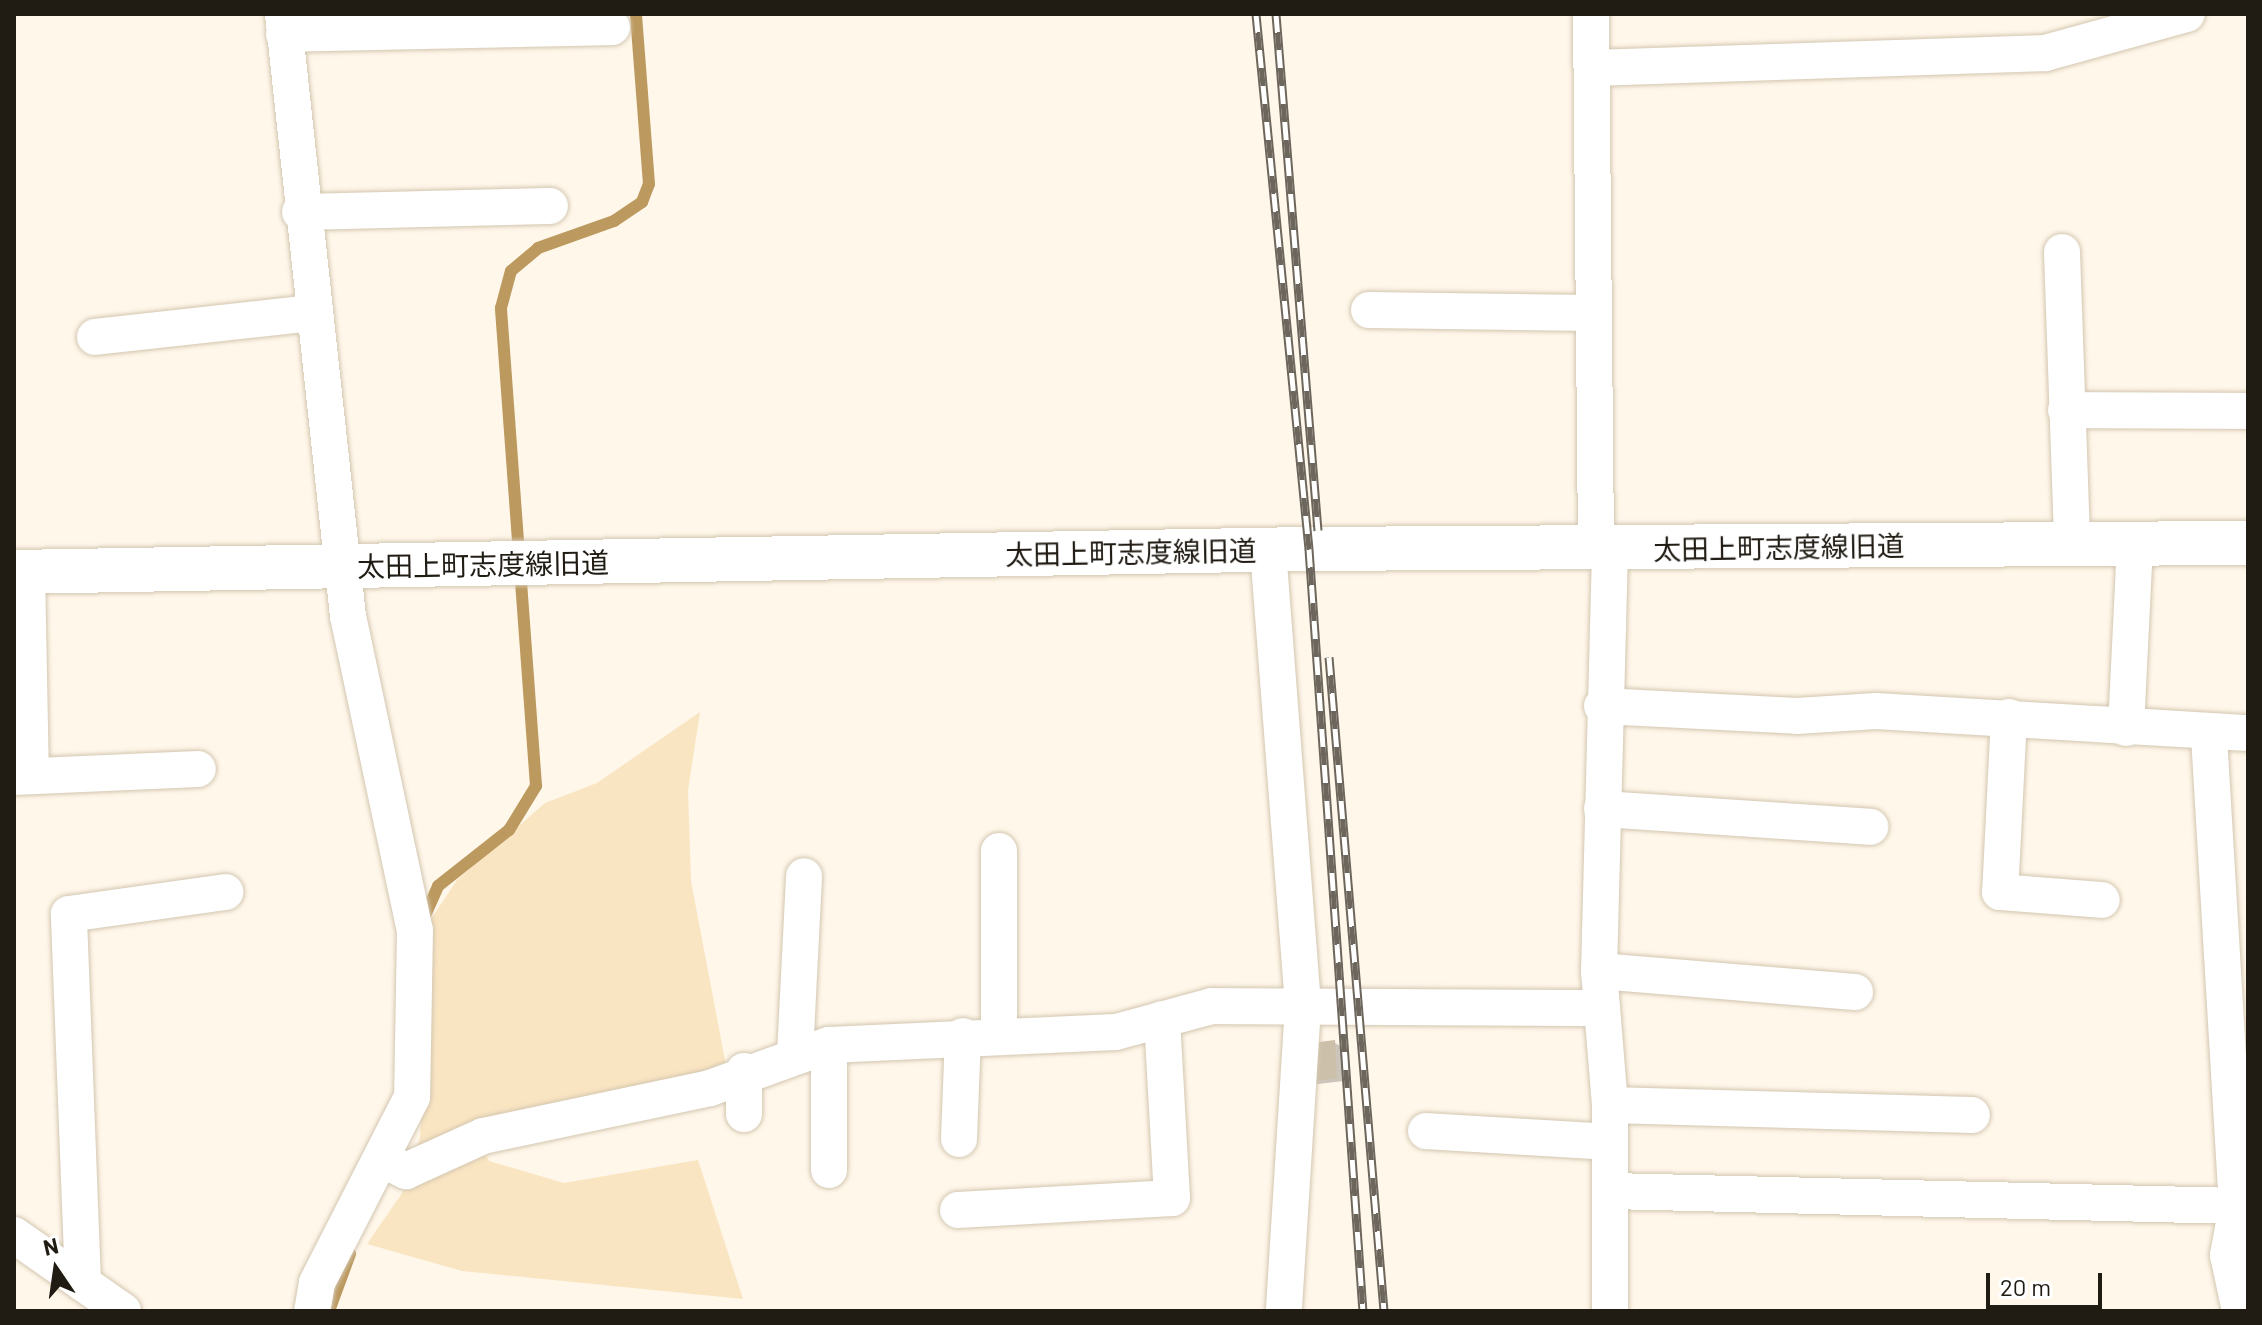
<!DOCTYPE html>
<html>
<head>
<meta charset="utf-8">
<style>
  body { margin:0 }
  #map { position:relative; width:2262px; height:1325px; overflow:hidden; background:#fff7ea; font-family:Barlow,"Noto Sans JP",sans-serif }
  div>[style] { position:absolute }
  .green>* { inset:0; background:#fae5c2 }
  .shadow>* { inset:0; background:#0003 }
  .stream>* { height:12px; margin:-6px; padding:0 6px; transform-origin:6px; border-radius:6px; background:#bc995e }
  .building>* { inset:0; background:#cdc0ab }
  .roads { filter:drop-shadow(0 0 2px #d3c6b0) drop-shadow(0 0 2px #d3c6b0) }
  .minor>* { height:36px; margin:-18px; padding:0 18px; transform-origin:18px; border-radius:18px; background:#fff }
  .tertiary>* { height:44px; margin:-22px; padding:0 22px; transform-origin:22px; border-radius:22px; background:#fff }
  .rail>* { height:9px; margin-top:-4.5px; transform-origin:0; background:repeating-linear-gradient(90deg,#fff 0 18px,#6c665c 0 36px); box-sizing:border-box; border-block:2px solid #6c665c }
  span { translate:-50% -50%; white-space:nowrap; text-align:center; line-height:1.15; -webkit-text-stroke:7px #fff; paint-order:stroke }
  .street-label { font-size:28px; color:#201b13 }
  .frame { position:absolute; inset:0; border:16px solid #201b13; pointer-events:none }
  .north { position:absolute; left:16px; top:1229px; width:80px; height:80px; -webkit-text-stroke:6px #fff; paint-order:stroke; rotate:347deg; font-size:22px; font-weight:700; line-height:32px; text-align:center; color:#201b13 }
  .north::after { content:''; display:block; margin:auto; width:28px; height:36px; background:#201b13; clip-path:polygon(50% 0,100% 100%,50% 72%,0 100%) }
  .scale { position:absolute; left:1986px; top:1273px; width:116px; height:36px; box-sizing:border-box; border:4px solid #201b13; border-top:0; padding-left:10px; font-size:24px; line-height:28px; white-space:nowrap; color:#201b13; -webkit-text-stroke:6px #fff; paint-order:stroke }
</style>
</head>
<body>
<div id="map">
  <div class="green">
    <div style="clip-path:polygon(700px 712px,688px 790px,691px 881px,727px 1071px,475px 1133px,489px 1161px,564px 1183px,698px 1160px,743px 1299px,462px 1271px,367px 1244px,409px 1183px,420px 1137px,431px 919px,457px 880px,545px 803px,597px 783px)"></div>
  </div>
  <div class="shadow">
    <div style="clip-path:polygon(1335px 1043px,1342px 1047px,1344px 1081px,1318px 1084px,1311px 1081px)"></div>
  </div>
  <div class="stream">
    <div style="left:423px;top:920px;width:37px;rotate:-66deg"></div>
    <div style="left:438px;top:886px;width:90px;rotate:-38.3deg"></div>
    <div style="left:509px;top:830px;width:52px;rotate:-58.5deg"></div>
    <div style="left:536px;top:786px;width:479px;rotate:-94.2deg"></div>
    <div style="left:501px;top:308px;width:38px;rotate:-75deg"></div>
    <div style="left:511px;top:271px;width:35px;rotate:-40deg"></div>
    <div style="left:538px;top:248px;width:81px;rotate:-19.6deg"></div>
    <div style="left:614px;top:221px;width:34px;rotate:-34deg"></div>
    <div style="left:642px;top:202px;width:19px;rotate:-69deg"></div>
    <div style="left:649px;top:184px;width:170px;rotate:-94.4deg"></div>
    <div style="left:329px;top:1311px;width:61px;rotate:-69.8deg"></div>
  </div>
  <div class="building">
    <div style="clip-path:polygon(1335px 1040px,1337px 1078px,1309px 1082px,1311px 1043px)"></div>
  </div>
  <div class="roads">
    <div class="minor">
      <div style="left:283px;top:14px;width:605px;rotate:83.84deg"></div>
      <div style="left:348px;top:616px;width:321px;rotate:78deg"></div>
      <div style="left:415px;top:930px;width:167px;rotate:91deg"></div>
      <div style="left:412px;top:1097px;width:209px;rotate:117.1deg"></div>
      <div style="left:317px;top:1283px;width:28px;rotate:100deg"></div>
      <div style="left:1591px;top:14px;width:535px;rotate:89.46deg"></div>
      <div style="left:284px;top:34px;width:328px;rotate:-1.2deg"></div>
      <div style="left:1596px;top:68px;width:449px;rotate:-1.9deg"></div>
      <div style="left:2045px;top:53px;width:147px;rotate:-15.4deg"></div>
      <div style="left:300px;top:212px;width:250px;rotate:-1.4deg"></div>
      <div style="left:2062px;top:252px;width:292px;rotate:88deg"></div>
      <div style="left:1369px;top:310px;width:222px;rotate:0.8deg"></div>
      <div style="left:95px;top:337px;width:219px;rotate:-6.3deg"></div>
      <div style="left:2066px;top:410px;width:182px;rotate:0.3deg"></div>
      <div style="left:1268px;top:550px;width:457px;rotate:85.6deg"></div>
      <div style="left:1303px;top:1006px;width:306px;rotate:93.6deg"></div>
      <div style="left:27px;top:571px;width:205px;rotate:88.9deg"></div>
      <div style="left:1602px;top:706px;width:195px;rotate:2.9deg"></div>
      <div style="left:1797px;top:716px;width:79px;rotate:-3.6deg"></div>
      <div style="left:1876px;top:711px;width:373px;rotate:3.4deg"></div>
      <div style="left:2009px;top:717px;width:175px;rotate:92.9deg"></div>
      <div style="left:2000px;top:892px;width:102px;rotate:4.5deg"></div>
      <div style="left:2126px;top:728px;width:184px;rotate:-87.2deg"></div>
      <div style="left:2209px;top:736px;width:471px;rotate:86.6deg"></div>
      <div style="left:2237px;top:1206px;width:50px;rotate:100.4deg"></div>
      <div style="left:2228px;top:1255px;width:57px;rotate:77.9deg"></div>
      <div style="left:14px;top:777px;width:184px;rotate:-2.5deg"></div>
      <div style="left:1602px;top:809px;width:269px;rotate:3.8deg"></div>
      <div style="left:1599px;top:971px;width:257px;rotate:4.7deg"></div>
      <div style="left:999px;top:1032px;width:181px;rotate:-90deg"></div>
      <div style="left:795px;top:1055px;width:179px;rotate:-87.1deg"></div>
      <div style="left:1610px;top:1105px;width:362px;rotate:1.6deg"></div>
      <div style="left:744px;top:1114px;width:43px;rotate:-90deg"></div>
      <div style="left:1426px;top:1131px;width:184px;rotate:3.4deg"></div>
      <div style="left:959px;top:1139px;width:103px;rotate:-87.8deg"></div>
      <div style="left:382px;top:1159px;width:27px;rotate:27deg"></div>
      <div style="left:406px;top:1171px;width:85px;rotate:-24.4deg"></div>
      <div style="left:483px;top:1136px;width:232px;rotate:-11.9deg"></div>
      <div style="left:710px;top:1088px;width:127px;rotate:-19.9deg"></div>
      <div style="left:829px;top:1045px;width:287px;rotate:-2.6deg"></div>
      <div style="left:1116px;top:1032px;width:99px;rotate:-15.2deg"></div>
      <div style="left:1212px;top:1006px;width:390px;rotate:0.3deg"></div>
      <div style="left:829px;top:1170px;width:125px;rotate:-90deg"></div>
      <div style="left:1610px;top:1191px;width:627px;rotate:1.37deg"></div>
      <div style="left:958px;top:1210px;width:214px;rotate:-3.2deg"></div>
      <div style="left:1172px;top:1198px;width:179px;rotate:-93.2deg"></div>
      <div style="left:14px;top:1235px;width:133px;rotate:34.9deg"></div>
      <div style="left:83px;top:1283px;width:369px;rotate:-92.2deg"></div>
      <div style="left:69px;top:914px;width:158px;rotate:-8deg"></div>
      <div style="left:1610px;top:1311px;width:206px;rotate:-90deg"></div>
      <div style="left:1610px;top:1105px;width:134px;rotate:-94.7deg"></div>
      <div style="left:1599px;top:971px;width:422px;rotate:-88.5deg"></div>
    </div>
    <div class="tertiary">
      <div style="left:14px;top:572px;width:1295px;rotate:-1.02deg"></div>
      <div style="left:1309px;top:549px;width:939px;rotate:-0.37deg"></div>
    </div>
  </div>
  <div class="rail">
    <div style="left:1256px;top:14px;width:538px;rotate:84.34deg"></div>
    <div style="left:1309px;top:549px;width:764px;rotate:85.95deg"></div>
    <div style="left:1276px;top:14px;width:518px;rotate:85.35deg"></div>
    <div style="left:1329px;top:657px;width:656px;rotate:85.19deg"></div>
  </div>
  <div class="street-label">
    <span style="left:1779px;top:547px;rotate:-1deg">太田上町志度線旧道</span>
    <span style="left:1131px;top:552px;rotate:-1deg">太田上町志度線旧道</span>
    <span style="left:483px;top:564px;rotate:-1deg">太田上町志度線旧道</span>
  </div>
  <div class="frame"></div>
  <div class="north">N</div>
  <div class="scale">20 m</div>
</div>
</body>
</html>
